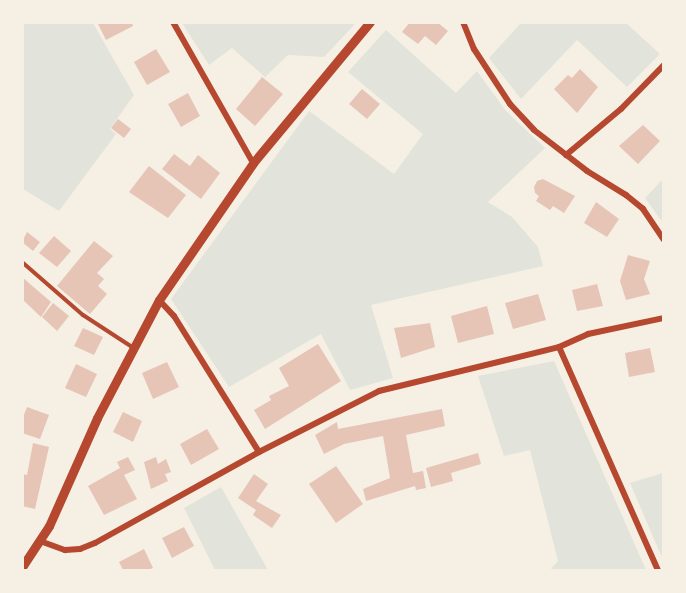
<!DOCTYPE html>
<html>
<head>
<meta charset="utf-8">
<style>
  body { margin:0 }
  #map { position:relative; width:686px; height:593px; overflow:hidden; background:#f6efe4; font-family:Arial,sans-serif }
  div>[style] { position:absolute }
  .green>* { inset:0; background:#e2e4dc }
  .building>* { inset:0; background:#e6c5b7 }
  .service>* { height:4px; margin:-2px; padding:0 2px; transform-origin:2px; border-radius:2px; background:#b5482f }
  .minor>* { height:6px; margin:-3px; padding:0 3px; transform-origin:3px; border-radius:3px; background:#b5482f }
  .tertiary>* { height:9px; margin:-4.5px; padding:0 4.5px; transform-origin:4.5px; border-radius:4.5px; background:#b5482f }
  span { translate:-50% -50%; white-space:nowrap; text-align:center; line-height:1.15; -webkit-text-stroke:5px #f6efe4; paint-order:stroke }
  .frame { position:absolute; inset:0; border:24px solid #f6efe4; pointer-events:none }
</style>
</head>
<body>
<div id="map">
  <div class="green">
    <div style="clip-path:polygon(23px 22px,93px 23px,134px 95px,110px 129px,116px 134px,59px 211px,23px 189px)"></div>
    <div style="clip-path:polygon(182px 23px,356px 23px,324px 57px,288px 55px,265px 77px,232px 48px,209px 65px)"></div>
    <div style="clip-path:polygon(521px 23px,626px 23px,660px 54px,627px 87px,577px 40px,521px 99px,489px 58px)"></div>
    <div style="clip-path:polygon(386px 30px,456px 93px,477px 71px,506px 111px,545px 148px,488px 202px,512px 217px,538px 247px,543px 266px,371px 305px,393px 378px,350px 390px,321px 334px,229px 387px,171px 299px,309px 111px,394px 174px,423px 134px,348px 72px)"></div>
    <div style="clip-path:polygon(663px 179px,663px 223px,645px 198px)"></div>
    <div style="clip-path:polygon(554px 361px,646px 570px,550px 570px,558px 561px,530px 450px,504px 456px,478px 376px)"></div>
    <div style="clip-path:polygon(663px 473px,664px 473px,663px 560px,630px 483px)"></div>
    <div style="clip-path:polygon(221px 487px,268px 570px,215px 570px,184px 508px)"></div>
  </div>
  <div class="building">
    <div style="clip-path:polygon(97px 22px,132px 22px,133px 26px,106px 40px)"></div>
    <div style="clip-path:polygon(410px 22px,437px 22px,448px 31px,436px 45px,425px 36px,418px 44px,402px 32px)"></div>
    <div style="clip-path:polygon(156px 49px,170px 72px,147px 85px,134px 62px)"></div>
    <div style="clip-path:polygon(580px 69px,598px 87px,577px 113px,554px 89px,568px 75px,572px 78px)"></div>
    <div style="clip-path:polygon(262px 77px,283px 94px,255px 126px,236px 109px)"></div>
    <div style="clip-path:polygon(362px 89px,380px 104px,367px 119px,349px 104px)"></div>
    <div style="clip-path:polygon(188px 93px,200px 116px,181px 127px,168px 104px)"></div>
    <div style="clip-path:polygon(118px 119px,131px 129px,124px 138px,111px 128px)"></div>
    <div style="clip-path:polygon(643px 125px,660px 141px,638px 164px,619px 146px)"></div>
    <div style="clip-path:polygon(174px 154px,190px 166px,198px 155px,220px 173px,201px 199px,162px 169px)"></div>
    <div style="clip-path:polygon(149px 166px,186px 195px,168px 218px,129px 192px)"></div>
    <div style="clip-path:polygon(543px 179px,575px 196px,564px 213px,553px 206px,550px 210px,536px 201px,539px 196px,535px 193px,534px 187px,537px 181px)"></div>
    <div style="clip-path:polygon(596px 202px,619px 219px,607px 237px,584px 223px)"></div>
    <div style="clip-path:polygon(27px 232px,40px 242px,33px 251px,22px 242px)"></div>
    <div style="clip-path:polygon(54px 236px,71px 251px,57px 267px,39px 253px)"></div>
    <div style="clip-path:polygon(94px 241px,113px 256px,97px 273px,104px 279px,98px 286px,107px 294px,90px 314px,57px 286px)"></div>
    <div style="clip-path:polygon(628px 255px,650px 261px,644px 279px,650px 294px,626px 300px,620px 281px)"></div>
    <div style="clip-path:polygon(22px 277px,51px 302px,41px 317px,22px 299px)"></div>
    <div style="clip-path:polygon(597px 284px,603px 306px,577px 311px,572px 290px)"></div>
    <div style="clip-path:polygon(538px 294px,546px 320px,513px 329px,505px 303px)"></div>
    <div style="clip-path:polygon(53px 303px,69px 316px,57px 331px,42px 317px)"></div>
    <div style="clip-path:polygon(487px 306px,494px 334px,458px 343px,451px 316px)"></div>
    <div style="clip-path:polygon(430px 323px,435px 347px,401px 358px,394px 328px)"></div>
    <div style="clip-path:polygon(83px 328px,103px 337px,94px 355px,74px 346px)"></div>
    <div style="clip-path:polygon(318px 344px,341px 381px,265px 429px,254px 410px,271px 400px,269px 396px,289px 386px,279px 368px)"></div>
    <div style="clip-path:polygon(650px 348px,655px 372px,629px 377px,625px 353px)"></div>
    <div style="clip-path:polygon(167px 362px,179px 387px,153px 399px,142px 373px)"></div>
    <div style="clip-path:polygon(76px 364px,97px 374px,86px 397px,65px 388px)"></div>
    <div style="clip-path:polygon(27px 407px,49px 415px,40px 439px,22px 433px,22px 420px)"></div>
    <div style="clip-path:polygon(442px 409px,445px 426px,406px 435px,413px 473px,423px 471px,426px 488px,416px 490px,415px 486px,366px 501px,363px 489px,390px 478px,383px 436px,344px 444px,324px 454px,315px 435px,337px 422px,338px 429px)"></div>
    <div style="clip-path:polygon(123px 412px,142px 421px,133px 442px,113px 432px)"></div>
    <div style="clip-path:polygon(207px 429px,219px 449px,191px 465px,180px 444px)"></div>
    <div style="clip-path:polygon(33px 443px,49px 447px,35px 509px,22px 506px,22px 474px,27px 475px)"></div>
    <div style="clip-path:polygon(478px 453px,481px 464px,451px 473px,453px 481px,431px 487px,426px 468px)"></div>
    <div style="clip-path:polygon(128px 457px,135px 470px,124px 475px,137px 499px,104px 515px,88px 486px,120px 468px,117px 462px)"></div>
    <div style="clip-path:polygon(156px 457px,158px 464px,166px 459px,171px 472px,165px 474px,168px 481px,151px 489px,144px 462px)"></div>
    <div style="clip-path:polygon(336px 466px,363px 504px,336px 523px,309px 484px)"></div>
    <div style="clip-path:polygon(254px 474px,268px 484px,256px 501px,281px 515px,272px 528px,253px 515px,256px 510px,238px 498px)"></div>
    <div style="clip-path:polygon(184px 527px,194px 546px,172px 558px,162px 538px)"></div>
    <div style="clip-path:polygon(144px 549px,153px 568px,148px 570px,123px 570px,119px 562px)"></div>
  </div>
  <div class="service">
    <div style="left:22px;top:262px;width:81px;rotate:41deg"></div>
    <div style="left:83px;top:315px;width:59px;rotate:33.1deg"></div>
  </div>
  <div class="minor">
    <div style="left:173px;top:22px;width:162px;rotate:60.4deg"></div>
    <div style="left:463px;top:22px;width:29px;rotate:68deg"></div>
    <div style="left:474px;top:49px;width:66px;rotate:56.8deg"></div>
    <div style="left:510px;top:104px;width:35px;rotate:47deg"></div>
    <div style="left:534px;top:130px;width:67px;rotate:37.7deg"></div>
    <div style="left:587px;top:171px;width:46px;rotate:31.6deg"></div>
    <div style="left:626px;top:195px;width:22px;rotate:39deg"></div>
    <div style="left:643px;top:209px;width:37px;rotate:56deg"></div>
    <div style="left:566px;top:155px;width:72px;rotate:-39.9deg"></div>
    <div style="left:621px;top:109px;width:62px;rotate:-45.7deg"></div>
    <div style="left:159px;top:300px;width:22px;rotate:47deg"></div>
    <div style="left:174px;top:316px;width:160px;rotate:58deg"></div>
    <div style="left:559px;top:347px;width:244px;rotate:66.1deg"></div>
    <div style="left:40px;top:541px;width:27px;rotate:20deg"></div>
    <div style="left:65px;top:550px;width:15px;rotate:-4deg"></div>
    <div style="left:80px;top:549px;width:16px;rotate:-22deg"></div>
    <div style="left:95px;top:543px;width:188px;rotate:-29deg"></div>
    <div style="left:259px;top:452px;width:135px;rotate:-26.9deg"></div>
    <div style="left:379px;top:391px;width:185px;rotate:-13.7deg"></div>
    <div style="left:559px;top:347px;width:32px;rotate:-24deg"></div>
    <div style="left:588px;top:334px;width:78px;rotate:-11.9deg"></div>
  </div>
  <div class="tertiary">
    <div style="left:22px;top:567px;width:49px;rotate:-56.6deg"></div>
    <div style="left:49px;top:526px;width:118px;rotate:-66deg"></div>
    <div style="left:97px;top:418px;width:133px;rotate:-62.3deg"></div>
    <div style="left:159px;top:300px;width:166px;rotate:-55.5deg"></div>
    <div style="left:253px;top:163px;width:183px;rotate:-50.3deg"></div>
  </div>
  <div class="frame"></div>
</div>
</body>
</html>
